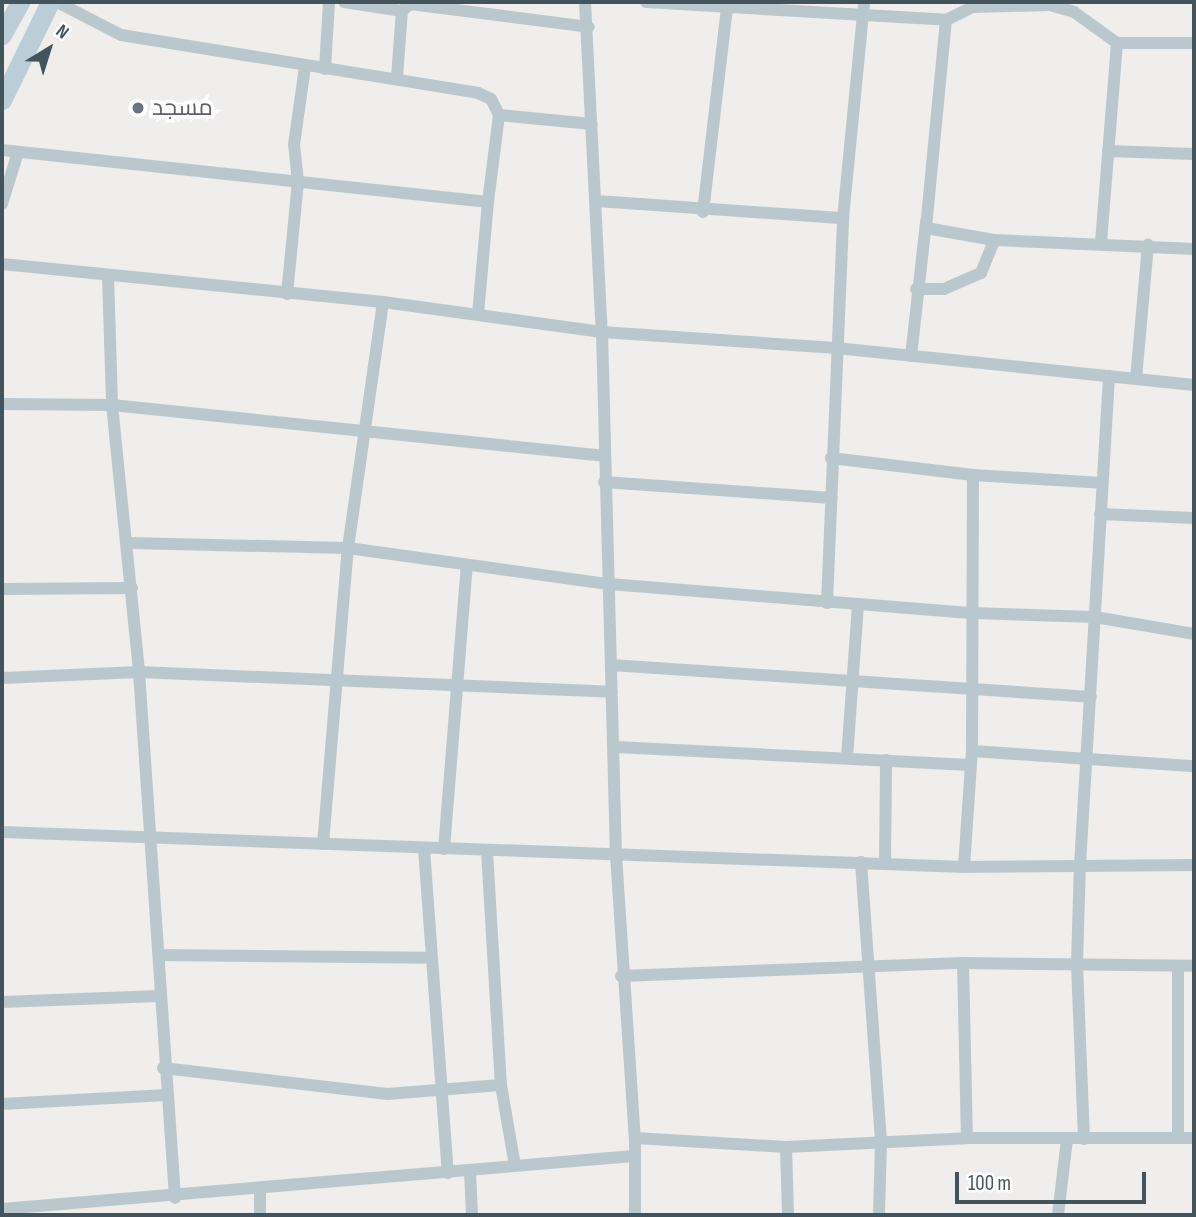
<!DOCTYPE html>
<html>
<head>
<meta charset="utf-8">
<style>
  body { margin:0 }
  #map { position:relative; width:1196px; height:1217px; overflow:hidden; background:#f0eded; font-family:"Sofia Sans Condensed",Cairo,sans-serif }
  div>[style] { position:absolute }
  .street>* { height:12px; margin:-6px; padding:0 6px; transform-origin:6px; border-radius:6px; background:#bac8ce }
  .secondary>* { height:19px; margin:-9.5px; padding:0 9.5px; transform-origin:9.5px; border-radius:9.5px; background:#bbcdd6 }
  .dots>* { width:19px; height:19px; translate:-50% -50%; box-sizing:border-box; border:4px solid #fff; border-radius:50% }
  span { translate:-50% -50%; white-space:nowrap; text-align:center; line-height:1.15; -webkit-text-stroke:7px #fff; paint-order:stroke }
  .worship-label { font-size:23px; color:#5b616d }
  .left { translate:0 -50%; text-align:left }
  .frame { position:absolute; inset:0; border:4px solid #44545c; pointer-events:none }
  .north { position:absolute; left:14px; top:14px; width:70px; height:70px; -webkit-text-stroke:5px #fff; paint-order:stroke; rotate:38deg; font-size:19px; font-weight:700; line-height:28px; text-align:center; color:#44545c }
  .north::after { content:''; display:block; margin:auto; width:24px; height:32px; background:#44545c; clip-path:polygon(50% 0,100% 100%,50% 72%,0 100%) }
  .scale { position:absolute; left:955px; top:1172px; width:191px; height:32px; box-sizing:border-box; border:4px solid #44545c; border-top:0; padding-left:9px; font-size:21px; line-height:24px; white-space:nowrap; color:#44545c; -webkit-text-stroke:5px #fff; paint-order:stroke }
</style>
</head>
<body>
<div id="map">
  <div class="street">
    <div style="left:57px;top:2px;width:72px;rotate:27.3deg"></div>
    <div style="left:121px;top:35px;width:362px;rotate:9.2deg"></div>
    <div style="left:478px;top:93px;width:14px;rotate:25deg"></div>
    <div style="left:491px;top:99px;width:18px;rotate:63deg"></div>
    <div style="left:344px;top:2px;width:59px;rotate:8.8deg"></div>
    <div style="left:585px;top:2px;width:330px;rotate:87.1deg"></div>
    <div style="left:602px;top:332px;width:523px;rotate:88.47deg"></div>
    <div style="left:616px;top:855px;width:284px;rotate:86.2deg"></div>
    <div style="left:635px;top:1138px;width:77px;rotate:90deg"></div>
    <div style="left:646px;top:2px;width:301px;rotate:3.4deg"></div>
    <div style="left:946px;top:20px;width:30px;rotate:-26deg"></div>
    <div style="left:973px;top:7px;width:77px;rotate:-1.5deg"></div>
    <div style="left:1050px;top:5px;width:25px;rotate:16deg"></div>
    <div style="left:1074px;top:12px;width:53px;rotate:35.8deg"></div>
    <div style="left:1117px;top:43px;width:77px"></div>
    <div style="left:946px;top:20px;width:209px;rotate:95.5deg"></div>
    <div style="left:926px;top:228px;width:69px;rotate:10deg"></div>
    <div style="left:994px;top:240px;width:200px;rotate:2.6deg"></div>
    <div style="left:325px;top:69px;width:67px;rotate:-86.6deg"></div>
    <div style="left:397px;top:77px;width:66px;rotate:-85.7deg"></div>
    <div style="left:402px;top:11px;width:11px;rotate:-41deg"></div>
    <div style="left:410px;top:4px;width:180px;rotate:7.3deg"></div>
    <div style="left:2px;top:150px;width:489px;rotate:6.1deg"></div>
    <div style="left:488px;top:202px;width:111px;rotate:95.1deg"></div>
    <div style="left:1108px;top:151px;width:86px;rotate:2deg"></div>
    <div style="left:597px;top:201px;width:247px;rotate:4deg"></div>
    <div style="left:488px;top:202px;width:88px;rotate:-82.8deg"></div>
    <div style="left:499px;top:115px;width:93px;rotate:5.5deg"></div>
    <div style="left:2px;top:204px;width:54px;rotate:-72.9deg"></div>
    <div style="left:703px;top:212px;width:205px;rotate:-83.3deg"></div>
    <div style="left:1101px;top:242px;width:200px;rotate:-85.4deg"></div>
    <div style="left:2px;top:264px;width:383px;rotate:5.7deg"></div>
    <div style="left:383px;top:302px;width:221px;rotate:7.8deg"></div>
    <div style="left:602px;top:332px;width:235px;rotate:3.9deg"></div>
    <div style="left:836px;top:348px;width:360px;rotate:5.9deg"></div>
    <div style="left:108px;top:276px;width:129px;rotate:88.2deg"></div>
    <div style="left:112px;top:405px;width:268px;rotate:84.2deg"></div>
    <div style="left:139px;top:672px;width:527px;rotate:86.08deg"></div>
    <div style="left:916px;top:289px;width:28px"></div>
    <div style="left:944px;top:289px;width:40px;rotate:-23.4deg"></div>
    <div style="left:981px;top:273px;width:35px;rotate:-68deg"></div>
    <div style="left:287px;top:294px;width:113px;rotate:-84.4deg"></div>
    <div style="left:298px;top:182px;width:37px;rotate:-96deg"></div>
    <div style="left:294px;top:145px;width:79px;rotate:-82deg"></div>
    <div style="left:911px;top:356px;width:135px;rotate:-83.6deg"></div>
    <div style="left:1136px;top:379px;width:135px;rotate:-84.9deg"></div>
    <div style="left:2px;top:404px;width:110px;rotate:0.5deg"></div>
    <div style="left:112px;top:405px;width:494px;rotate:5.9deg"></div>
    <div style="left:831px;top:458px;width:143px;rotate:6.8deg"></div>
    <div style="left:973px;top:475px;width:129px;rotate:3.5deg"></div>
    <div style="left:604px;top:482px;width:228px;rotate:4deg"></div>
    <div style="left:1100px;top:514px;width:94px;rotate:2.4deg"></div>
    <div style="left:128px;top:543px;width:220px;rotate:1.3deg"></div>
    <div style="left:348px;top:548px;width:263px;rotate:7.9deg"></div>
    <div style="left:609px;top:584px;width:365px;rotate:4.6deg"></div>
    <div style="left:973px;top:613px;width:122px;rotate:1.9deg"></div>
    <div style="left:1095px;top:617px;width:100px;rotate:9.7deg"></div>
    <div style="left:2px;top:589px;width:130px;rotate:-0.4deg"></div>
    <div style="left:827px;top:603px;width:385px;rotate:-87.6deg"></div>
    <div style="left:843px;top:218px;width:217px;rotate:-84.4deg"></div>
    <div style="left:611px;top:665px;width:481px;rotate:3.8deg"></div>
    <div style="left:2px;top:678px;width:137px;rotate:-2.5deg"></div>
    <div style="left:139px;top:672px;width:473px;rotate:2.4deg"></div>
    <div style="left:616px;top:747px;width:354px;rotate:2.9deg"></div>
    <div style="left:972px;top:751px;width:276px;rotate:-89.8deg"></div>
    <div style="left:847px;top:758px;width:154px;rotate:-85.9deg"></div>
    <div style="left:2px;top:832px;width:963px;rotate:2.08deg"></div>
    <div style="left:964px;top:867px;width:230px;rotate:-0.5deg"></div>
    <div style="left:323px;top:844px;width:297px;rotate:-85.2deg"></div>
    <div style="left:348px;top:548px;width:248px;rotate:-81.9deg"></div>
    <div style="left:424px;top:849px;width:325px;rotate:85.8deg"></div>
    <div style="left:444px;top:849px;width:285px;rotate:-85.4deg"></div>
    <div style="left:487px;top:851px;width:234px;rotate:86.6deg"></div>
    <div style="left:501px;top:1085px;width:82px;rotate:80.2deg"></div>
    <div style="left:861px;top:862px;width:281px;rotate:85.9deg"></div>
    <div style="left:881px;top:1142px;width:73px;rotate:91.6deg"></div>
    <div style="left:885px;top:863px;width:103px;rotate:-89.4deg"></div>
    <div style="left:964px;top:867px;width:116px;rotate:-86.1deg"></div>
    <div style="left:972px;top:751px;width:223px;rotate:3.9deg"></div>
    <div style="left:159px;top:955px;width:271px;rotate:0.6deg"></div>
    <div style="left:963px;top:963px;width:175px;rotate:88.7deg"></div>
    <div style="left:621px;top:976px;width:342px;rotate:-2.2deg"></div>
    <div style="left:963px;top:963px;width:231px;rotate:0.7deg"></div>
    <div style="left:2px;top:1002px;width:157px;rotate:-2.2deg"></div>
    <div style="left:163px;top:1068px;width:226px;rotate:6.6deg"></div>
    <div style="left:387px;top:1094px;width:114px;rotate:-4.5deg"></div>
    <div style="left:2px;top:1104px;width:165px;rotate:-3.1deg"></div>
    <div style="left:635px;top:1138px;width:151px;rotate:3.4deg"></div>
    <div style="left:786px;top:1147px;width:181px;rotate:-2.8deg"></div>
    <div style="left:967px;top:1138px;width:227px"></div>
    <div style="left:1178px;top:1138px;width:172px;rotate:-90deg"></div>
    <div style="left:1084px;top:1139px;width:175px;rotate:-92.3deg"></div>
    <div style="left:1077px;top:964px;width:99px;rotate:-88.3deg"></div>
    <div style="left:1080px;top:865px;width:490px;rotate:-86.6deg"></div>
    <div style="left:786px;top:1147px;width:68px;rotate:88.3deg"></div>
    <div style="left:470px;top:1171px;width:44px;rotate:87.4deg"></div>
    <div style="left:2px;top:1209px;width:634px;rotate:-4.79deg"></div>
    <div style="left:260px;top:1215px;width:24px;rotate:-90deg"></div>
    <div style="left:1058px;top:1215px;width:76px;rotate:-83.2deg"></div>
  </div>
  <div class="secondary">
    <div style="left:2px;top:35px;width:38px;rotate:-61deg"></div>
    <div style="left:2px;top:100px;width:109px;rotate:-63.9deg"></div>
  </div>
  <div class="dots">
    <div style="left:138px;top:108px;background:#6b7280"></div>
  </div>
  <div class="worship-label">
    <span class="left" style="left:152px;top:108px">مسجد</span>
  </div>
  <div class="frame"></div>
  <div class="north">N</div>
  <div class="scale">100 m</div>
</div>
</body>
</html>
